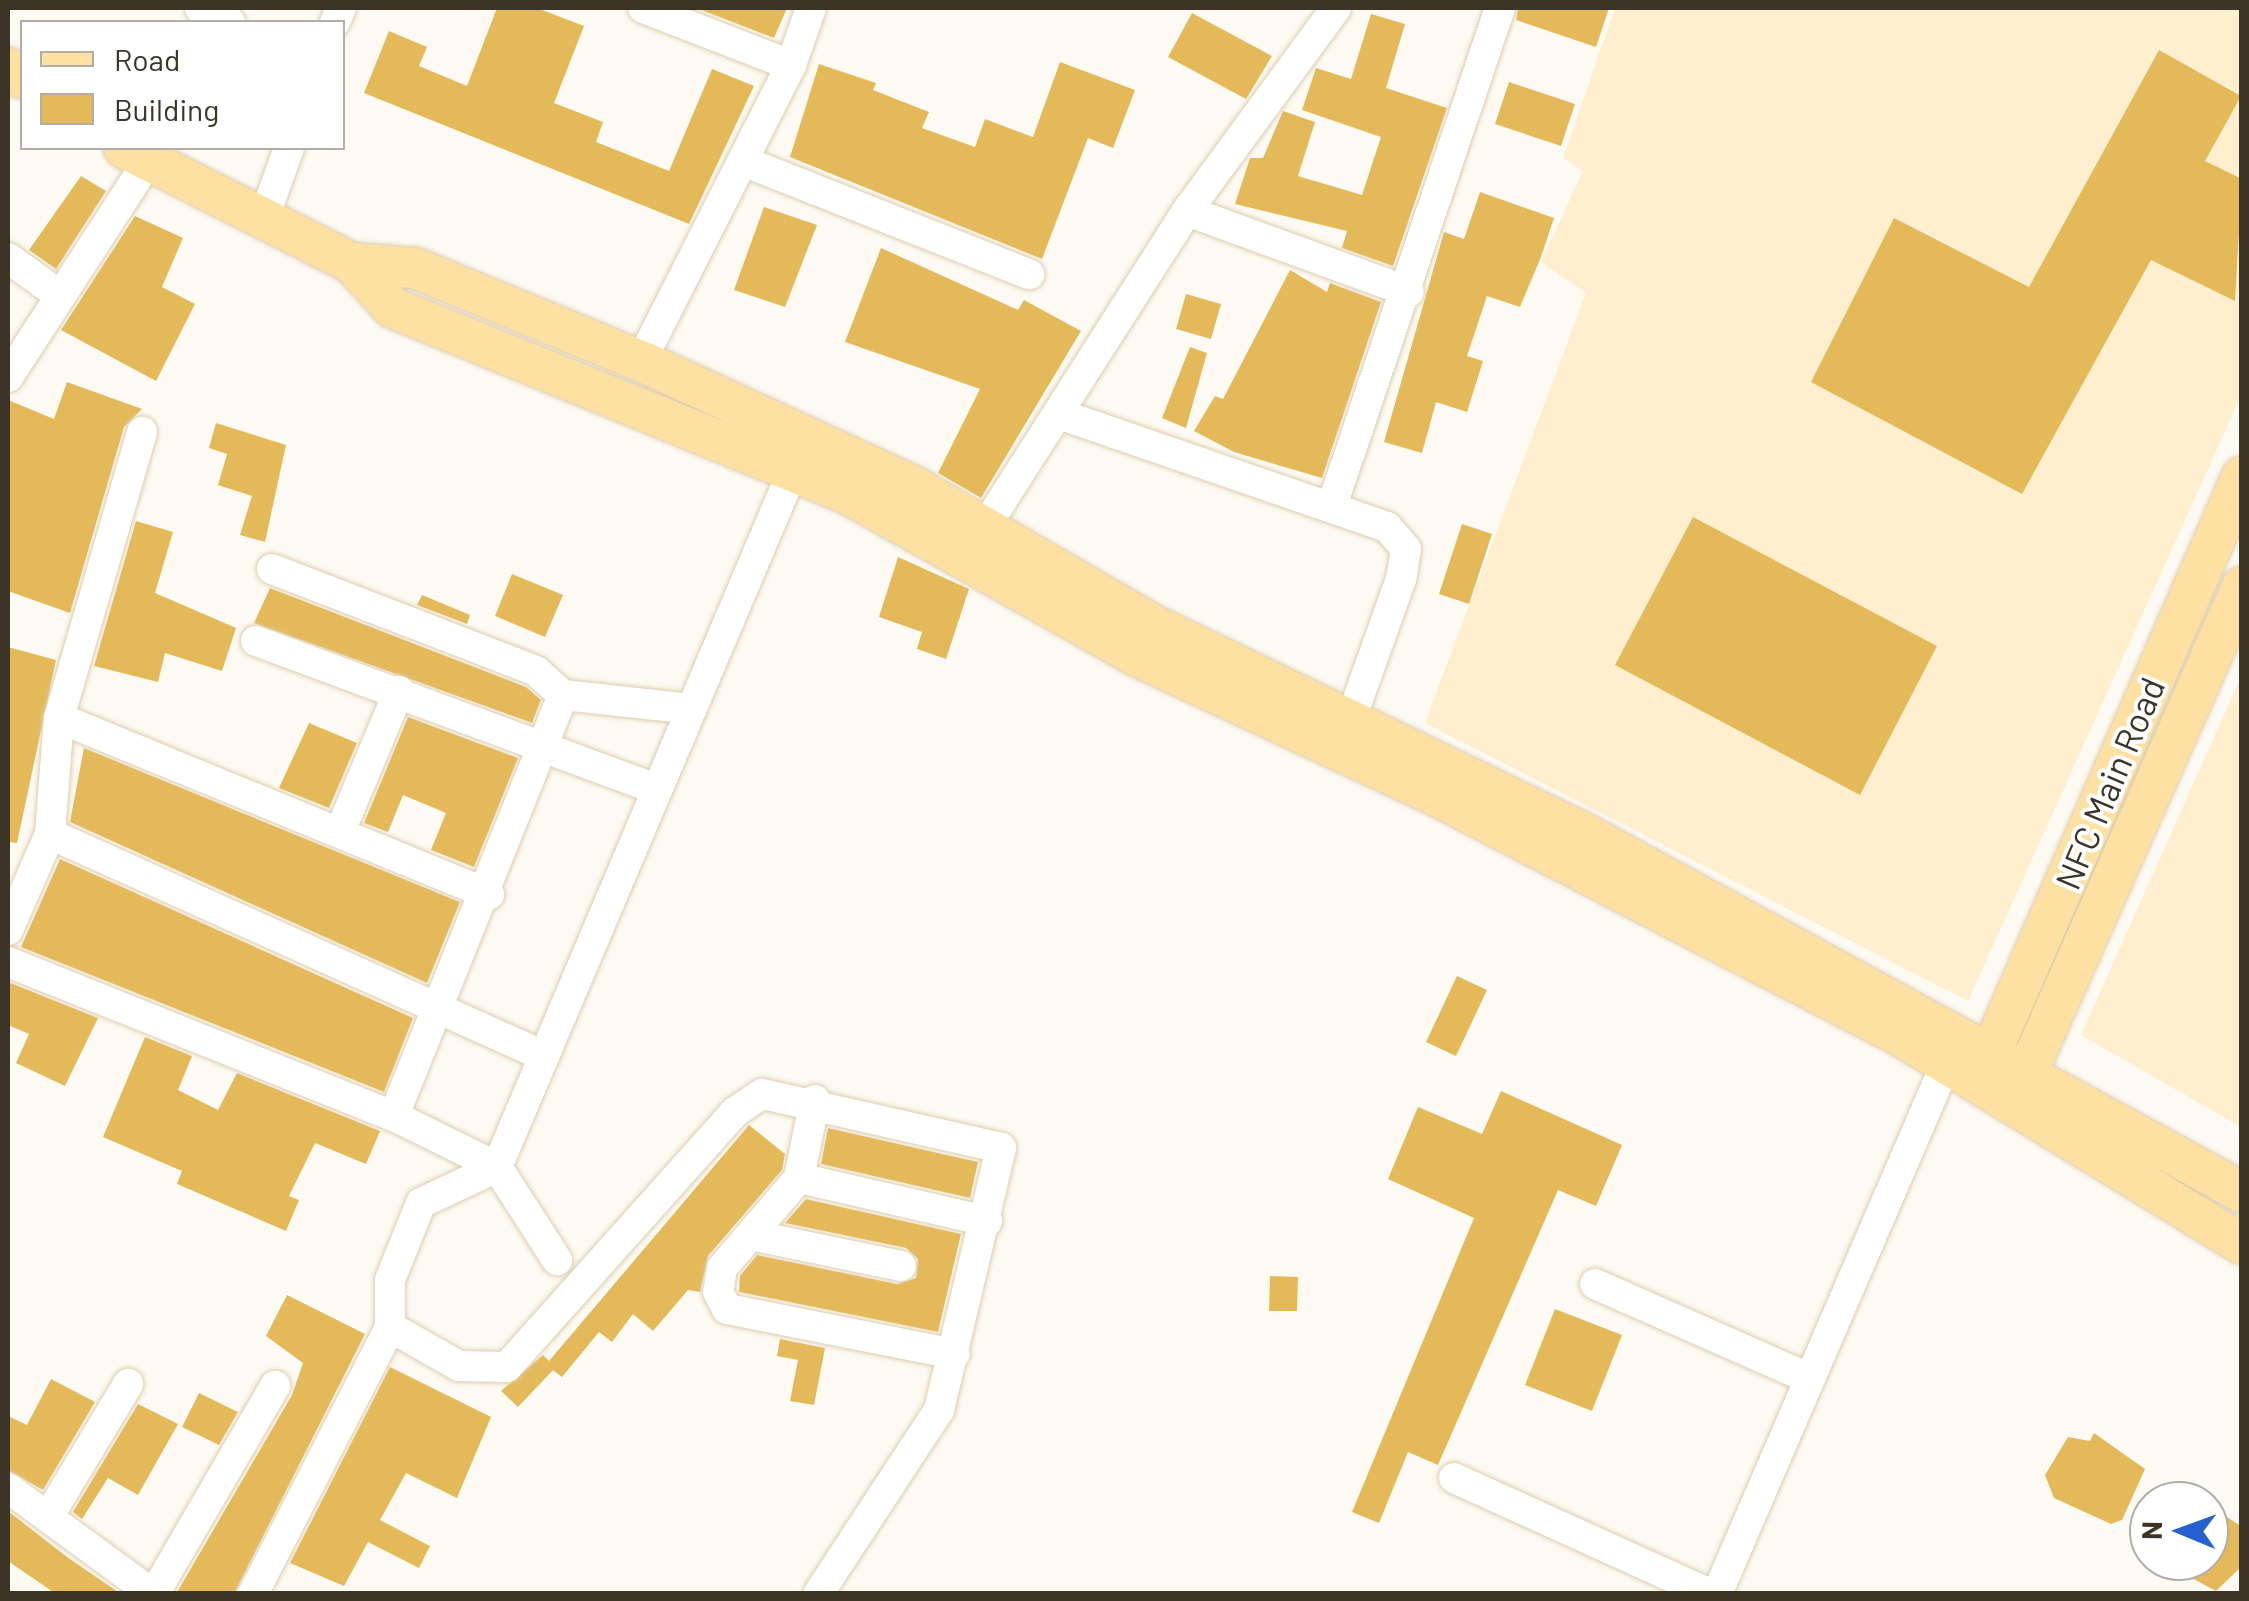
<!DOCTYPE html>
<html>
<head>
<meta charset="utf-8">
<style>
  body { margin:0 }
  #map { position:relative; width:2249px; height:1601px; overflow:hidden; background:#fdfaf3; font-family:Barlow,sans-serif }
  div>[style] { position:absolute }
  .built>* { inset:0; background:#ffefcf }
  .building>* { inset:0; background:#e4b95a }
  .roads { filter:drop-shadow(0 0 2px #ddcdad) drop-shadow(0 0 2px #ddcdad) }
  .minor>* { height:30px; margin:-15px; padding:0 15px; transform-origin:15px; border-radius:15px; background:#fff }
  .major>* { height:40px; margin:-20px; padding:0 20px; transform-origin:20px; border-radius:20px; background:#fee1a2 }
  span { translate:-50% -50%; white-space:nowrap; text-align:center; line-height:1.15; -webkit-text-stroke:8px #fff; paint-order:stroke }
  .street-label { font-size:35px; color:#3b3427 }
  .frame { position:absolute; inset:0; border:10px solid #3b3427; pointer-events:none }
  .legend { position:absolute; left:20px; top:20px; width:325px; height:130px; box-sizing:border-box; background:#fff; border:2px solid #b1aea9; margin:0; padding:12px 18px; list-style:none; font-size:30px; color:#3b3427 }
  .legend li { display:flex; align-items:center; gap:20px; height:50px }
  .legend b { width:50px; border:2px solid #b1aea9 }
  .north { position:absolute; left:2129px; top:1481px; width:100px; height:100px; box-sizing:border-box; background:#fff; border:2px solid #b1aea9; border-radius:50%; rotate:271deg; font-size:28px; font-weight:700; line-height:40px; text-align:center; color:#3b3427 }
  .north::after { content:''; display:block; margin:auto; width:35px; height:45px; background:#2761cf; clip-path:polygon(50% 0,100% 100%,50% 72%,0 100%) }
</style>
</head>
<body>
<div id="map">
  <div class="built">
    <div style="clip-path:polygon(1615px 8px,2241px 8px,2241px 396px,1968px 1001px,1425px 723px,1586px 293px,1541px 262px,1583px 171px,1563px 158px)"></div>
    <div style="clip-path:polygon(2241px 677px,2242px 1127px,2241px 1127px,2081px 1035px)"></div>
  </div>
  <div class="building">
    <div style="clip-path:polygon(497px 8px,537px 8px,584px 26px,554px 103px,603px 122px,596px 142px,669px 171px,712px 69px,754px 86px,689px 224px,364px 93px,389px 31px,427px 47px,419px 66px,467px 86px)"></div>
    <div style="clip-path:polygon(1518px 8px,1609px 8px,1596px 47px,1516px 20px)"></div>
    <div style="clip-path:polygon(699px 9px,699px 8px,787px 8px,774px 38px)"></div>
    <div style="clip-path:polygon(1192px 13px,1272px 56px,1246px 99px,1168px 57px)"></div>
    <div style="clip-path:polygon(1371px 14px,1405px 24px,1386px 88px,1447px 108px,1393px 266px,1342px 248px,1347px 231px,1235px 204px,1250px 158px,1263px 158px,1283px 111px,1315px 122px,1298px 176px,1362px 195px,1381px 137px,1302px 110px,1316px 68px,1351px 79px)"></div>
    <div style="clip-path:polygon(2159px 50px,2241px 96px,2205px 161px,2242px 179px,2235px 301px,2151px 260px,2022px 494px,1811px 382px,1894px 218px,2029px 287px)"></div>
    <div style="clip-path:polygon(1060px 62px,1135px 90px,1113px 148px,1088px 138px,1042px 259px,790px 157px,819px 64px,876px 83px,873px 90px,929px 112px,922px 128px,975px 147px,985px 119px,1033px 137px)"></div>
    <div style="clip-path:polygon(1509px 82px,1575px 104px,1561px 146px,1495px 124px)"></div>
    <div style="clip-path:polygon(81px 176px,106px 191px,56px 269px,29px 250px)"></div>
    <div style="clip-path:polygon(1480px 192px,1554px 218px,1541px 257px,1520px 307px,1487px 296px,1467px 356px,1483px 361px,1467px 412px,1436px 402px,1422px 453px,1384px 442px,1444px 232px,1464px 239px)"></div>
    <div style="clip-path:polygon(764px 207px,817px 225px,785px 307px,734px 290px)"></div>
    <div style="clip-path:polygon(135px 216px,183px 238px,162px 287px,195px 304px,156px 381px,61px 330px)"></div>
    <div style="clip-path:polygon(881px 248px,1018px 310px,1024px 300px,1081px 331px,981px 498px,938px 473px,980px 389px,845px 342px)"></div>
    <div style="clip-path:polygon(1290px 270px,1327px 292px,1330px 283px,1381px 302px,1322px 478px,1234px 452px,1194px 431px,1215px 396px,1223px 399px)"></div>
    <div style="clip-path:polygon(1186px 294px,1221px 304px,1211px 339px,1176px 329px)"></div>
    <div style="clip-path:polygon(1190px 347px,1207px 353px,1186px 428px,1162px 418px)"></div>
    <div style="clip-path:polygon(67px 382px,142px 409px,124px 427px,70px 613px,8px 591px,8px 400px,54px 419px)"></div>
    <div style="clip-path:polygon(216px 423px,286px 445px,265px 542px,240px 535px,252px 496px,218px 485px,227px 454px,209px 448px)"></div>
    <div style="clip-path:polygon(1693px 517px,1937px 646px,1860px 795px,1615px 665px)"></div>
    <div style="clip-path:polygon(136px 521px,173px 532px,155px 593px,236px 628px,222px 671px,165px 653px,158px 682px,94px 666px)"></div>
    <div style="clip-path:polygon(1462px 524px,1492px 534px,1469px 604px,1439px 594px)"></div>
    <div style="clip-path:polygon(898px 557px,969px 589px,946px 659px,917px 649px,922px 632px,879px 617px)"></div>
    <div style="clip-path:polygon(512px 574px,563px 595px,545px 637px,495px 616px)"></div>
    <div style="clip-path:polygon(270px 588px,526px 687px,541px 700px,532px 723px,254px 623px)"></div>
    <div style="clip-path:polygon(422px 595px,470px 615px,467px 624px,417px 605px)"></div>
    <div style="clip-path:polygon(8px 647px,56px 660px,17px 843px,8px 842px)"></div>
    <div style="clip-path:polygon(408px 717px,518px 758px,474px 867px,431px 850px,446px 813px,403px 795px,388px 832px,364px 823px)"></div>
    <div style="clip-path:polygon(309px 723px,357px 743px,329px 808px,279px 788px)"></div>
    <div style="clip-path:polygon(84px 748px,460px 902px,427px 983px,70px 822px)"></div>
    <div style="clip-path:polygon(60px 859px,413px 1018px,384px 1092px,21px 947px)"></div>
    <div style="clip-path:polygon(1457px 976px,1487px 990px,1456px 1056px,1426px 1042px)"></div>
    <div style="clip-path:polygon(8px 982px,98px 1018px,65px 1086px,16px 1063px,29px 1034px,8px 1025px)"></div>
    <div style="clip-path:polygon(145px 1037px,192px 1056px,178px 1090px,218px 1110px,237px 1073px,380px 1131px,366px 1164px,315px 1143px,289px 1196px,299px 1200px,286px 1231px,177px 1184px,182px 1171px,103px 1137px)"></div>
    <div style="clip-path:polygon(1501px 1091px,1622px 1145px,1596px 1206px,1558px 1190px,1438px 1465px,1408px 1452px,1379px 1523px,1352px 1512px,1474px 1218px,1388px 1179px,1418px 1107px,1482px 1134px)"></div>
    <div style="clip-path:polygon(749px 1125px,785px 1154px,782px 1170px,708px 1256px,700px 1292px,688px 1290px,653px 1331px,633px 1314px,612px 1342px,599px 1332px,562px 1377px,553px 1370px,518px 1407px,501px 1391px,543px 1355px,549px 1361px)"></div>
    <div style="clip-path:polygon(828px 1128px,978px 1162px,970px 1198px,821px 1164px)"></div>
    <div style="clip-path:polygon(806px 1199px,961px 1234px,938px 1332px,739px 1292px,740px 1276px,757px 1255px,897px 1284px,916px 1278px,918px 1259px,906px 1248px,785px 1223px)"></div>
    <div style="clip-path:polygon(1270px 1276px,1298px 1277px,1297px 1311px,1269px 1311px)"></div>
    <div style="clip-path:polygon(287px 1295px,365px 1334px,234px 1594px,176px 1594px,292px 1395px,303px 1363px,266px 1336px)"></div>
    <div style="clip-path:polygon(1555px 1309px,1622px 1335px,1592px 1411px,1525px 1385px)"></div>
    <div style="clip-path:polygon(780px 1339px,825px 1348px,814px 1405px,790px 1401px,798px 1360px,777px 1356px)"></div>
    <div style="clip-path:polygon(390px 1367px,491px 1417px,457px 1498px,406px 1473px,380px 1520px,430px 1546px,419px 1568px,368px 1542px,344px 1586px,290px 1563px)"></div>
    <div style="clip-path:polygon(51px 1379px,95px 1402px,43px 1490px,8px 1470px,8px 1416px,27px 1425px)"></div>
    <div style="clip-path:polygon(199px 1393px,238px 1412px,219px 1445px,182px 1427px)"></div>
    <div style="clip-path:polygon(138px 1404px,178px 1424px,138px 1495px,108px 1478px,82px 1519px,73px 1512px)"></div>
    <div style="clip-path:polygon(2094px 1433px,2145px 1469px,2122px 1520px,2111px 1524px,2054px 1498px,2045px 1475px,2068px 1437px,2090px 1441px)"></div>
    <div style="clip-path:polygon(2209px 1505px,2242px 1527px,2242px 1566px,2216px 1591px,2160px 1561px,2209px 1561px)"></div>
    <div style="clip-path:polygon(8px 1511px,67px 1557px,121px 1594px,56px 1594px,8px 1561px)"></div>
  </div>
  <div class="roads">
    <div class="minor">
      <div style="left:200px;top:8px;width:33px;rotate:25deg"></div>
      <div style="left:643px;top:8px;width:159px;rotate:21.1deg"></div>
      <div style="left:335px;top:22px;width:15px;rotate:-67deg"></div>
      <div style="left:743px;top:161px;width:308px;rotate:21.6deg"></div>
      <div style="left:1187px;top:211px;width:236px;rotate:20deg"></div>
      <div style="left:263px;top:220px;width:77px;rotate:-70.1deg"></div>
      <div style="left:8px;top:258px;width:62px;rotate:35.8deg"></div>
      <div style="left:641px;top:361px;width:332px;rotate:-63.1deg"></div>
      <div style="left:791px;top:65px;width:60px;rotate:-70.7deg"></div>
      <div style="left:8px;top:377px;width:255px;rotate:-57deg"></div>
      <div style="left:1059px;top:414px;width:347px;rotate:19deg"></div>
      <div style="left:1387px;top:527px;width:29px;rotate:49deg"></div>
      <div style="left:1406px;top:549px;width:30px;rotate:99deg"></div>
      <div style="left:1401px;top:579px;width:145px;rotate:109.7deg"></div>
      <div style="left:1332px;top:506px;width:526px;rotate:-71.36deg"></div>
      <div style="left:985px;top:527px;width:375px;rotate:-57.4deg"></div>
      <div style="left:1187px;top:211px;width:252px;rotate:-53.7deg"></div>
      <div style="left:272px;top:569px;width:283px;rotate:21.1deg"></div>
      <div style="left:536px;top:671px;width:36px;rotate:42deg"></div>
      <div style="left:563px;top:695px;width:454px;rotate:111.9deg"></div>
      <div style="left:256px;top:641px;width:427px;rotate:20.3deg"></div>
      <div style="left:563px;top:695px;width:129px;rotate:6.2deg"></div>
      <div style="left:59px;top:718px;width:465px;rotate:22.3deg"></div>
      <div style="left:341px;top:829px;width:150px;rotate:-67.2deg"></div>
      <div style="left:50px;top:834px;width:542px;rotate:24.2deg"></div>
      <div style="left:8px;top:930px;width:105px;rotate:-66.4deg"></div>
      <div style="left:50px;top:834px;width:116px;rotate:-85.6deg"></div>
      <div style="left:59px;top:718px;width:298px;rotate:-73.8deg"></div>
      <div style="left:8px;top:962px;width:416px;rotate:21.8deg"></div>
      <div style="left:394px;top:1116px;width:115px;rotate:26.3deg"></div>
      <div style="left:497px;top:1167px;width:111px;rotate:57.2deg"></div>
      <div style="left:815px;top:1100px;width:80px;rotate:101.6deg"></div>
      <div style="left:799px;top:1178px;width:118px;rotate:130.5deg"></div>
      <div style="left:722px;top:1268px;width:24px;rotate:99deg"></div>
      <div style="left:718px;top:1292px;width:19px;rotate:62deg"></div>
      <div style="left:727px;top:1309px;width:232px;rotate:11.2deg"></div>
      <div style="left:799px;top:1178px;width:193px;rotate:12.9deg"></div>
      <div style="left:756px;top:1236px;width:148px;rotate:11.7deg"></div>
      <div style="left:1595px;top:1284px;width:233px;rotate:23.8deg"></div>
      <div style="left:390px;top:1327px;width:79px;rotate:29.5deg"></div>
      <div style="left:459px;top:1366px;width:48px;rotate:1.2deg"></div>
      <div style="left:507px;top:1367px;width:342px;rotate:-48.2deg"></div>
      <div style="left:735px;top:1112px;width:32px;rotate:-34deg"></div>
      <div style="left:762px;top:1094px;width:245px;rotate:12.7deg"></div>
      <div style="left:1001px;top:1148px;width:269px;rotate:103.3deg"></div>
      <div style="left:939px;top:1410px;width:220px;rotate:123.3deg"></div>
      <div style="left:1454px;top:1478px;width:281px;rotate:24.4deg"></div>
      <div style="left:8px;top:1488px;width:180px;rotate:36.2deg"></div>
      <div style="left:50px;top:1514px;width:152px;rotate:-59deg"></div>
      <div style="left:154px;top:1594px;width:241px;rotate:-59.8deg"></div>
      <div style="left:253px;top:1594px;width:300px;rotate:-62.8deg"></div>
      <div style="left:390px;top:1327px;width:47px;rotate:-90deg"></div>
      <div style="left:390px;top:1280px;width:83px;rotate:-68.1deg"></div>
      <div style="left:421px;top:1203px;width:84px;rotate:-25.3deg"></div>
      <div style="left:497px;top:1167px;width:759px;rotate:-66.98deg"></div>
      <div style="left:1717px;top:1594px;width:575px;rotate:-66.64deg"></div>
    </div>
    <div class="major">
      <div style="left:8px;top:68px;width:17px;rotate:36deg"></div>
      <div style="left:124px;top:148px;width:255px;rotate:26.8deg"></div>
      <div style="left:352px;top:263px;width:63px;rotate:4.5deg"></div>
      <div style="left:415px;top:268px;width:244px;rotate:22.4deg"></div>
      <div style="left:641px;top:361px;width:302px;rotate:24.7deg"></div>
      <div style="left:915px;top:487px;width:275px;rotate:30.1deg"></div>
      <div style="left:1153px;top:625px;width:472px;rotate:25.8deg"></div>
      <div style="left:1578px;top:830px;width:756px;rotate:28.6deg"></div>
      <div style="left:352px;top:263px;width:61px;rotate:47.7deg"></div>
      <div style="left:393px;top:308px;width:488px;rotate:22.2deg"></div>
      <div style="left:845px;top:492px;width:335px;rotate:29.3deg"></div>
      <div style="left:1137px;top:656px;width:336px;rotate:25deg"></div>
      <div style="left:1441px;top:798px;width:520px;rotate:27.35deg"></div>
      <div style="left:1903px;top:1037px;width:397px;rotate:31.4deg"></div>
      <div style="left:1979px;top:1080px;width:658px;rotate:-66.44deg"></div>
      <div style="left:2015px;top:1100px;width:561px;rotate:-66.13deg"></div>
    </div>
  </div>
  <div class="street-label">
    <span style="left:2109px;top:783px;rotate:-67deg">NFC Main Road</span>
  </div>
  <div class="frame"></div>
  <ul class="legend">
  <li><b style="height:12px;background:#fee1a2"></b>Road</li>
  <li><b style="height:28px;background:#e4b95a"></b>Building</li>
  </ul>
  <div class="north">N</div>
</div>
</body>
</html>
